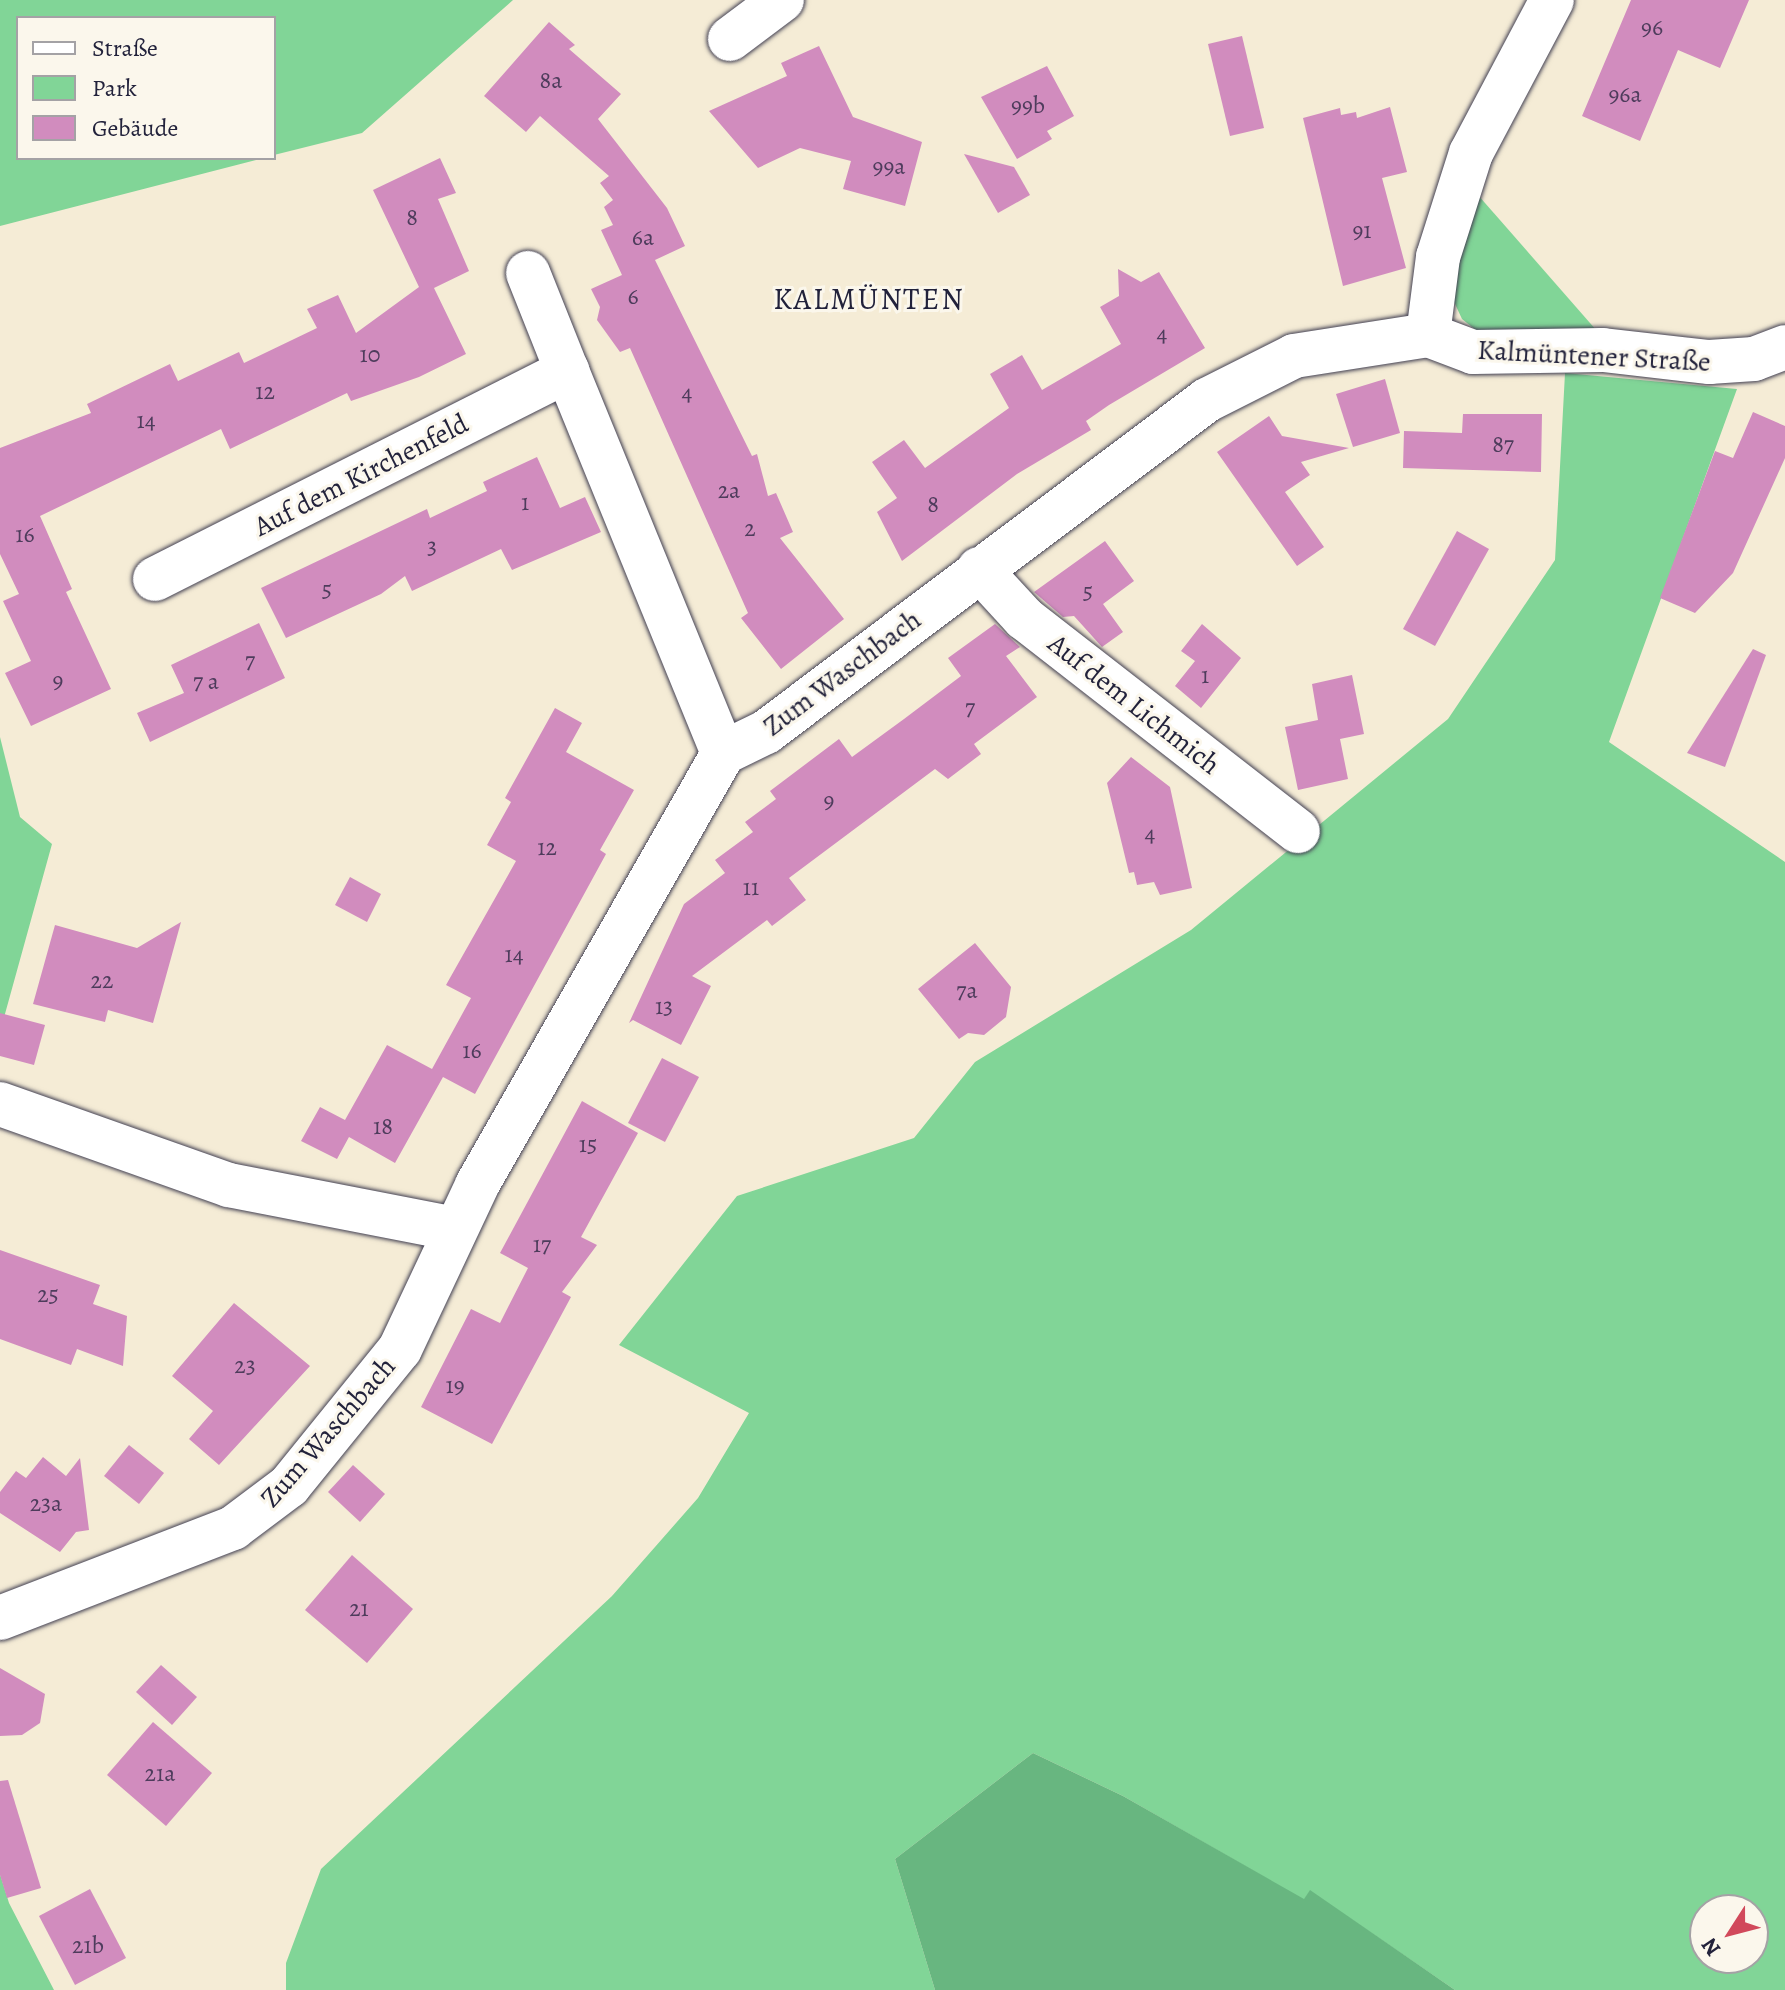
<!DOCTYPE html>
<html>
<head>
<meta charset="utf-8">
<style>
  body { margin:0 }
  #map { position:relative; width:1785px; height:1990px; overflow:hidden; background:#f5ecd6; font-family:Alegreya,serif }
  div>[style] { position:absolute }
  .green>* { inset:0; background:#81d597 }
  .forest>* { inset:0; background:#68b680 }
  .building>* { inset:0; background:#d18cbe }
  .roads { filter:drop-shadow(0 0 2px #424052) drop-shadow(0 0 2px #424052) }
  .minor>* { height:44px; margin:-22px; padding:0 22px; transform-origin:22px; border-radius:22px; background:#fff }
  span { translate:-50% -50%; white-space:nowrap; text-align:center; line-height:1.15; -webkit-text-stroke:6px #fbf7ec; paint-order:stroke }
  .number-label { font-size:24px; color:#4e3c5c }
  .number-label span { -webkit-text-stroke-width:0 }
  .street-label { font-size:28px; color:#22223b }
  .neighbourhood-label { font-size:30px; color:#22223b; letter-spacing:2px }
  .legend { position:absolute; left:16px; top:16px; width:260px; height:144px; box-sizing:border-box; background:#fbf7ec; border:2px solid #a4a2a5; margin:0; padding:10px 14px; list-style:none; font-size:24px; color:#22223b }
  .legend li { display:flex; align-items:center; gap:16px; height:40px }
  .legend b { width:40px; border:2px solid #a4a2a5 }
  .north { position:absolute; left:1689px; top:1894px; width:80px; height:80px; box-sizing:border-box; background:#fbf7ec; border:2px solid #a4a2a5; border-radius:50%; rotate:234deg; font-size:22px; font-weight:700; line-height:32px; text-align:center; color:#22223b }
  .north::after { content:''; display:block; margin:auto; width:28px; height:36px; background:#d1495b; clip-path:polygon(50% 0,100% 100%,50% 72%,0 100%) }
</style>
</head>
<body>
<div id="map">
  <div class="green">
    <div style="clip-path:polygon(0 0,513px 0,362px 133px,274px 155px,274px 18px,18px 18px,18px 158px,264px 158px,0 226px)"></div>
    <div style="clip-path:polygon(1478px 195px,1597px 331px,1477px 331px,1462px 319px,1450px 293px)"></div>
    <div style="clip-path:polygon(evenodd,1565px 373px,1737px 389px,1609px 742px,1785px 862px,1785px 1990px,1455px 1990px,1310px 1891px,1304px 1900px,1123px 1796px,1033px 1753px,895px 1859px,935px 1990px,286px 1990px,286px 1963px,321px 1869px,612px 1596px,698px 1498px,749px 1413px,619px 1345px,737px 1196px,914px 1138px,975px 1062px,1191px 930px,1448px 719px,1555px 560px,1565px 373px,1705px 1910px,1753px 1910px,1753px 1958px,1705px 1958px,1705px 1910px)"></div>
    <div style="clip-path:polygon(0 737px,20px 817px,52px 844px,0 1032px)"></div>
    <div style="clip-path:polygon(0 1874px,9px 1903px,54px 1990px,0 1990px)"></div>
  </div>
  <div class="forest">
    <div style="clip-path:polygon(1033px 1753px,1123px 1796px,1304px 1899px,1310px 1890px,1455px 1990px,935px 1990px,895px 1859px)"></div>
  </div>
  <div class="building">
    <div style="clip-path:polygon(1631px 0,1749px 0,1720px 68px,1678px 50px,1640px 141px,1582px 116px)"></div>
    <div style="clip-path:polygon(549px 22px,575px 45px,569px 49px,621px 94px,598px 119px,667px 208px,685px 246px,655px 260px,752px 456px,757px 454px,768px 496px,776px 493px,793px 532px,780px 538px,844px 619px,781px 669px,741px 618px,748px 613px,630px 348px,620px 352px,597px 320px,600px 307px,591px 289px,622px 275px,601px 230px,613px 225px,604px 207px,613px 200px,600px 183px,609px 176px,540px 116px,526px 132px,484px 96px)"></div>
    <div style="clip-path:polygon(1242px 36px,1264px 128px,1230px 136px,1208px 44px)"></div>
    <div style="clip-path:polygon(819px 46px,853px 117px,922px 142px,905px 206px,843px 189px,851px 161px,800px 148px,758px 168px,709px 111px,787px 76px,781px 63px)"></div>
    <div style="clip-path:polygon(1047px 66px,1074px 116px,1047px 131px,1052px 139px,1017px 159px,981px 97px)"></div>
    <div style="clip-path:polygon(1390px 107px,1407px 172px,1382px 178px,1406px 268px,1343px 286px,1303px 118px,1340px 108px,1341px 115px,1356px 112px,1357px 118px)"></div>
    <div style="clip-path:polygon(964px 154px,1014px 167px,1030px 195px,998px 213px)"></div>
    <div style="clip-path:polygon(440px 158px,456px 193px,438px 199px,469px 271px,434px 288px,466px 354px,419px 377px,351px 401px,347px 393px,230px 449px,221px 429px,40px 516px,72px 589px,66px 592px,111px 689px,31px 726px,5px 673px,31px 661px,3px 601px,19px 594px,0 554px,0 448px,91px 413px,87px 404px,170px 364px,178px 381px,239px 352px,244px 363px,317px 328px,307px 309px,338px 295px,356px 333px,419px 287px,373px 190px)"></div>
    <div style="clip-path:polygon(1118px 269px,1141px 282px,1159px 272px,1205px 348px,1109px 405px,1086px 421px,1091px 430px,1017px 474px,902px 561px,877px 512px,897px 498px,872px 462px,904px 440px,925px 468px,1009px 408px,990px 374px,1022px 355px,1042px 390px,1121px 344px,1100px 307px,1119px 296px)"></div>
    <div style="clip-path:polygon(1385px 379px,1400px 433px,1353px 447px,1336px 394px)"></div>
    <div style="clip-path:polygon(1753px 412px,1785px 426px,1785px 458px,1733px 573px,1695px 613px,1660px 598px,1715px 451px,1733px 458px)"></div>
    <div style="clip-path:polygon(1463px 414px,1542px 414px,1541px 472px,1403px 468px,1404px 431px,1462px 433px)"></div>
    <div style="clip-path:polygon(1269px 416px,1282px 436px,1349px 448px,1301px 462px,1310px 475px,1285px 492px,1324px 547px,1297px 566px,1217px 452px)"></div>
    <div style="clip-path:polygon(537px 457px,560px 508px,585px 497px,601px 532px,512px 570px,501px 549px,412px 591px,405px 576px,381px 594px,286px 638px,261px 588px,427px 509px,430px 518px,487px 491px,483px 482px)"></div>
    <div style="clip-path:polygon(1457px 531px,1489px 549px,1435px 646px,1403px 629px)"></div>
    <div style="clip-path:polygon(1105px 541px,1134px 581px,1103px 604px,1123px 632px,1102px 647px,1074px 616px,1063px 617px,1034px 592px)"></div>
    <div style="clip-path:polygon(259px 623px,285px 678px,150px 742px,137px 713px,184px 693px,171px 665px)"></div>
    <div style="clip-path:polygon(995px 624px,1020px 647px,1006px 656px,1037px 697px,974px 744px,981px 754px,948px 779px,935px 769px,789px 878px,806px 900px,772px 926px,767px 920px,692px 976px,711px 986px,681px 1045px,633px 1020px,629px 1023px,684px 904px,725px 873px,715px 860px,753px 832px,745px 822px,776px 799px,770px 791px,839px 739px,852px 757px,904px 719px,961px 676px,948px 658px)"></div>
    <div style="clip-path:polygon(1202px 624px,1241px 658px,1201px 708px,1175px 686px,1195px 661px,1181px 651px)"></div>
    <div style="clip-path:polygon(1753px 649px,1766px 655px,1725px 767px,1687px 753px)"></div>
    <div style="clip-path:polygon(1352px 675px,1364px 734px,1340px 739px,1348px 779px,1298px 790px,1285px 727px,1318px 720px,1312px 684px)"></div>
    <div style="clip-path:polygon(555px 708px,582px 723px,566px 752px,634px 790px,600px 850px,606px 854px,475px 1094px,443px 1077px,395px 1163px,349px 1137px,337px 1159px,301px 1141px,320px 1107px,345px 1120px,387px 1045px,432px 1069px,471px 998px,446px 985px,516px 861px,487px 845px,511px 802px,505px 798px)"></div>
    <div style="clip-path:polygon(1131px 757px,1170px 787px,1192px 888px,1160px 895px,1154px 882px,1137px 885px,1134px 872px,1129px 873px,1107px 783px)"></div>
    <div style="clip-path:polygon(350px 877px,381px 894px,367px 922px,335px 905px)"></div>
    <div style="clip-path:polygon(181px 922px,153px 1023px,108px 1010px,105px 1022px,33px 1004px,55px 925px,137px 948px)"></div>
    <div style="clip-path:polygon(975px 943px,1011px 987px,1006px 1017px,984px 1035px,968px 1033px,959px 1039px,918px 989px)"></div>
    <div style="clip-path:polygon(0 1013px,45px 1025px,34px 1065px,0 1056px)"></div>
    <div style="clip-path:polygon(662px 1058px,699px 1077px,665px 1142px,628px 1123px)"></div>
    <div style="clip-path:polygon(582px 1101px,638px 1133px,581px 1237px,597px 1245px,562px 1292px,571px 1297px,492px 1444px,421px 1407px,471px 1309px,500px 1323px,528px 1268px,500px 1253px)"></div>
    <div style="clip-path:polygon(0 1250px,100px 1285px,93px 1304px,127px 1316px,123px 1366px,77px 1349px,71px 1365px,0 1339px)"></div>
    <div style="clip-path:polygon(234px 1303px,310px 1366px,219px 1465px,189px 1439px,213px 1411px,172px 1376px)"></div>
    <div style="clip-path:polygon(129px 1445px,164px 1473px,139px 1504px,104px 1476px)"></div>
    <div style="clip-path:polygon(43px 1457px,66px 1476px,80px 1458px,89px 1530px,76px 1532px,60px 1552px,0 1513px,0 1492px,16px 1471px,26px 1478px)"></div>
    <div style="clip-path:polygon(353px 1465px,385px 1494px,360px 1522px,328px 1492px)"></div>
    <div style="clip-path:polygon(352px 1555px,413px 1609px,367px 1663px,305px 1610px)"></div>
    <div style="clip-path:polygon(161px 1665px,197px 1697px,172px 1725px,136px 1692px)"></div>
    <div style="clip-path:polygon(0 1668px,45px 1694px,40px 1723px,22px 1735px,0 1736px)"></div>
    <div style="clip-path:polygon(153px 1722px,212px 1773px,166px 1826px,107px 1775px)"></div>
    <div style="clip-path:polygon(8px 1780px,41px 1888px,7px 1898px,0 1875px,0 1781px)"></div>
    <div style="clip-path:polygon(90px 1889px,126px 1958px,75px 1985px,39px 1916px)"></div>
  </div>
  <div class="roads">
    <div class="minor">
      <div style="left:730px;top:39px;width:65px;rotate:-36.9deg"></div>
      <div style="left:528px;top:273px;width:105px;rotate:68.3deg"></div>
      <div style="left:1428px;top:335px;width:79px;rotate:-82.7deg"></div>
      <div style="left:1438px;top:257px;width:109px;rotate:-72.4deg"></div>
      <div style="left:1471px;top:153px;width:173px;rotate:-62.1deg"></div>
      <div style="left:979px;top:569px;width:67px;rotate:47.4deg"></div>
      <div style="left:1024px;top:618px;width:347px;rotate:37.9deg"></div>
      <div style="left:155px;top:579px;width:462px;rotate:-26.8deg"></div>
      <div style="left:567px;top:371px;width:413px;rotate:67.8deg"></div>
      <div style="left:0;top:1104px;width:243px;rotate:19.5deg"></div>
      <div style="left:229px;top:1185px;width:230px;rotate:11deg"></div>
      <div style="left:0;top:1618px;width:250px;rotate:-21.1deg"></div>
      <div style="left:233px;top:1528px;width:70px;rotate:-36.9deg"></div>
      <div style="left:289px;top:1486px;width:176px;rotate:-51deg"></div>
      <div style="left:400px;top:1349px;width:181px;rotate:-64.8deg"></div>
      <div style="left:477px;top:1185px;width:497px;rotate:-60.3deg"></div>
      <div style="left:723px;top:753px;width:48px;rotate:-26deg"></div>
      <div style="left:766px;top:732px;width:552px;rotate:-36.97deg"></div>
      <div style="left:1207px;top:400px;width:97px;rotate:-26.8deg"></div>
      <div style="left:1294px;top:356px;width:136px;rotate:-8.9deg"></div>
      <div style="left:1428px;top:335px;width:48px;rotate:20.7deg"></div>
      <div style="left:1473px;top:352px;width:130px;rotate:-0.9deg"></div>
      <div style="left:1603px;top:350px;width:107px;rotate:6.5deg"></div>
      <div style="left:1709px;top:362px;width:45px;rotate:-3.8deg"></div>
      <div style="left:1754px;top:359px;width:33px;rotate:-21deg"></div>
    </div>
  </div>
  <div class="number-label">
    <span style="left:1652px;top:28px">96</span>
    <span style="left:551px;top:81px">8a</span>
    <span style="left:1625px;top:95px">96a</span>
    <span style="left:1028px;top:106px">99b</span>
    <span style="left:889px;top:167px">99a</span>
    <span style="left:412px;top:218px">8</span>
    <span style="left:1362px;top:231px">91</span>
    <span style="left:643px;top:238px">6a</span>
    <span style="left:633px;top:297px">6</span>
    <span style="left:1162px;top:334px">4</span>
    <span style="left:370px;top:355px">10</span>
    <span style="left:265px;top:392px">12</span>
    <span style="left:687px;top:393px">4</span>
    <span style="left:146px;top:421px">14</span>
    <span style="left:1503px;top:445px">87</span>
    <span style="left:729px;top:491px">2a</span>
    <span style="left:525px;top:503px">1</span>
    <span style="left:933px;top:505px">8</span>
    <span style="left:750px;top:529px">2</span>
    <span style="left:25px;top:535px">16</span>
    <span style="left:432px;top:547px">3</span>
    <span style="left:327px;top:590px">5</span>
    <span style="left:1088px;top:592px">5</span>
    <span style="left:250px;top:661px">7</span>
    <span style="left:1205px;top:676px">1</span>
    <span style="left:58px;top:681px">9</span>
    <span style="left:206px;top:682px">7 a</span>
    <span style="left:970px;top:708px">7</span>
    <span style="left:829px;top:801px">9</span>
    <span style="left:1150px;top:834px">4</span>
    <span style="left:547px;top:848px">12</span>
    <span style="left:751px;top:888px">11</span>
    <span style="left:514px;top:955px">14</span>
    <span style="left:102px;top:981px">22</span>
    <span style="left:967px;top:991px">7a</span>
    <span style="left:664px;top:1007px">13</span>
    <span style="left:472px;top:1051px">16</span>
    <span style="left:383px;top:1127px">18</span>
    <span style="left:588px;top:1145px">15</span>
    <span style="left:542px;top:1245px">17</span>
    <span style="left:48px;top:1295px">25</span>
    <span style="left:245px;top:1366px">23</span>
    <span style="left:455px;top:1386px">19</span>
    <span style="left:46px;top:1504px">23a</span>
    <span style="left:359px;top:1609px">21</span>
    <span style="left:160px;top:1774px">21a</span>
    <span style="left:88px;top:1946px">21b</span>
  </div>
  <div class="street-label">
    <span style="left:1594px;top:356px;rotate:3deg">Kalmüntener Straße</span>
    <span style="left:361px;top:475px;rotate:-27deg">Auf dem Kirchenfeld</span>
    <span style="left:842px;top:673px;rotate:-37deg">Zum Waschbach</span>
    <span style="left:1134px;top:704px;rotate:38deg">Auf dem Lichmich</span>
    <span style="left:328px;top:1432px;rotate:-49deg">Zum Waschbach</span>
  </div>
  <div class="neighbourhood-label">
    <span style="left:869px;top:299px">KALMÜNTEN</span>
  </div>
  <ul class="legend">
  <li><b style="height:10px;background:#fff"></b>Straße</li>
  <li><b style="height:22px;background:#81d597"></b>Park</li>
  <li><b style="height:22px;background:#d18cbe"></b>Gebäude</li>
  </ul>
  <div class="north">N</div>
</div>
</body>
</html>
